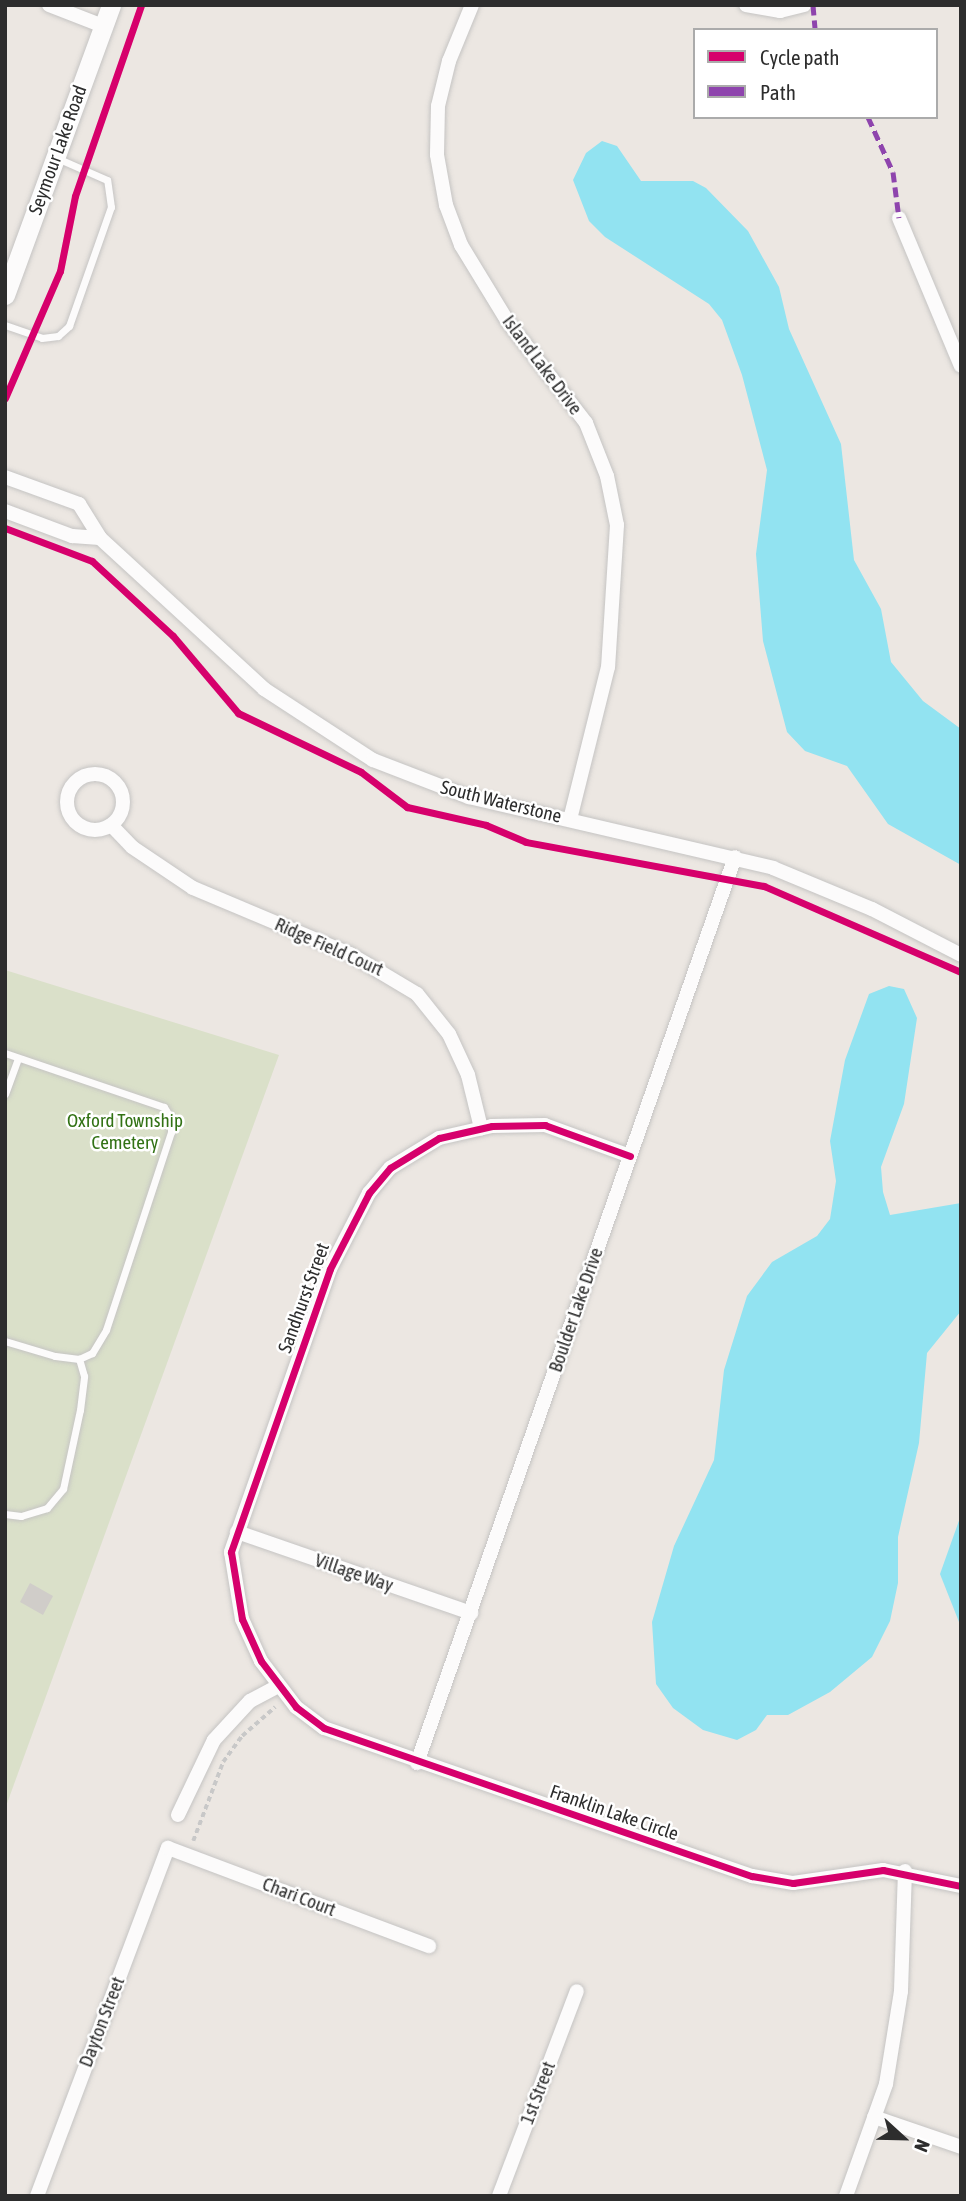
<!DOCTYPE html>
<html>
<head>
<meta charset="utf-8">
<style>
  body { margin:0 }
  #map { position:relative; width:966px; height:2201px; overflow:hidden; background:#ece7e2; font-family:"Asap Condensed",sans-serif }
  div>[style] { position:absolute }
  .cemetery>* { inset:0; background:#dae0c9 }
  .water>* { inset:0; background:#92e3f1 }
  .building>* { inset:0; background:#d0cdc9 }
  .path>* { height:3.5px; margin-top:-1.75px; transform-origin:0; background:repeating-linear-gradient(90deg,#c8c8c8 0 5px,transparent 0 8.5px) }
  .roads { filter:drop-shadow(0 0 2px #c5c4c3) drop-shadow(0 0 2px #c5c4c3) }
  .lane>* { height:7px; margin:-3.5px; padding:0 3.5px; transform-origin:3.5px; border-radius:3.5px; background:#fcfbfb }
  .street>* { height:14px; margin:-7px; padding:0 7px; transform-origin:7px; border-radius:7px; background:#fcfbfb }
  .street>.ring { margin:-7px; padding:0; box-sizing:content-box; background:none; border:14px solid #fcfbfb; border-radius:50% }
  .secondary>* { height:19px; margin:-9.5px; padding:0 9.5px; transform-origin:9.5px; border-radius:9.5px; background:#fcfbfb }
  .quiet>* { height:5px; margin-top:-2.5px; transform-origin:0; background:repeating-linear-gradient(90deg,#8e44ad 0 10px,transparent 0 15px) }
  .cycleway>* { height:7px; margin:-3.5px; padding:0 3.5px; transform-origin:3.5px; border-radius:3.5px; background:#d6006c }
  span { translate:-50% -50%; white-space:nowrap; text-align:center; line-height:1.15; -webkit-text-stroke:5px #fff; paint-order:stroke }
  .street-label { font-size:19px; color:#2d2d2d }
  .park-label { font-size:19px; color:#327215 }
  .frame { position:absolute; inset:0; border:7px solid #2d2d2d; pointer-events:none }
  .legend { position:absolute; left:693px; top:28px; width:245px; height:91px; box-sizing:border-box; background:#fff; border:2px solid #ababab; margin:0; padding:9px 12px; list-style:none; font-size:21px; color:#2d2d2d }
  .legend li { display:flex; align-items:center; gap:14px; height:35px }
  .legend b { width:35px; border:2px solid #ababab }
  .north { position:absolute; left:868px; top:2103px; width:70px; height:70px; -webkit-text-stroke:5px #fff; paint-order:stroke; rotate:112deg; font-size:19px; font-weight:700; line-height:28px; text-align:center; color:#2d2d2d }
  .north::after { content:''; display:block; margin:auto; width:24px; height:32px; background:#2d2d2d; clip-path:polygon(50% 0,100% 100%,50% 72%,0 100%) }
</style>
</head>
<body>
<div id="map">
  <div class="cemetery">
    <div style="clip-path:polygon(5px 970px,279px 1055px,5px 1809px)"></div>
  </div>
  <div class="water">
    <div style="clip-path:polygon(602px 141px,617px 146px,641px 181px,693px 181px,706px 188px,748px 231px,779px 287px,789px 329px,841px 444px,854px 560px,881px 609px,891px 662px,923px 701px,961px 729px,961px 865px,888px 824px,847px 766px,805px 751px,787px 732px,763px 641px,756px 554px,767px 470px,742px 375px,722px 320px,709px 304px,605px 237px,589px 221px,573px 180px,586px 153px)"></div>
    <div style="clip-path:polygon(889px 986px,904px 989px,917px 1018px,904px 1104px,881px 1167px,883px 1192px,890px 1215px,961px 1203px,961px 1311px,927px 1353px,919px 1443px,898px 1537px,898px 1583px,890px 1621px,872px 1657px,830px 1692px,788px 1715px,767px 1715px,756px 1730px,737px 1740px,703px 1730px,673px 1708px,656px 1684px,652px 1622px,674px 1546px,714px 1460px,724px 1370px,747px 1296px,772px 1262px,817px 1236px,830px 1219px,836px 1181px,830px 1141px,845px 1060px,869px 994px)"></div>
    <div style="clip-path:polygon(961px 1515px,961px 1627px,940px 1574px)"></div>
  </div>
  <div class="building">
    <div style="clip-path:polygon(30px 1583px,53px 1596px,43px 1615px,20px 1602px)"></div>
  </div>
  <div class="path">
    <div style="left:193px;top:1841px;width:85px;rotate:-69.2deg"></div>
    <div style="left:223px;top:1762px;width:32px;rotate:-54deg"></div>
    <div style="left:242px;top:1736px;width:44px;rotate:-41.3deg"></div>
  </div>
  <div class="roads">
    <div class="lane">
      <div style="left:5px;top:325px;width:39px;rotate:19deg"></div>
      <div style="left:42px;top:338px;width:16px;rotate:-7deg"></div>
      <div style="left:58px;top:336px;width:15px;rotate:-42deg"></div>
      <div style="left:69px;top:326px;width:126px;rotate:-70.6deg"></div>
      <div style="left:111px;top:207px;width:27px;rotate:-98deg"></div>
      <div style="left:107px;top:180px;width:55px;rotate:-156.3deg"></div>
      <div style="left:5px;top:1053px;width:168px;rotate:18.8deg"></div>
      <div style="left:164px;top:1107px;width:13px;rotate:58deg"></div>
      <div style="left:171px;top:1118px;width:14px;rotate:90deg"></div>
      <div style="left:171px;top:1132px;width:208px;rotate:108.2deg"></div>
      <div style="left:106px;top:1330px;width:27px;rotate:121deg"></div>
      <div style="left:92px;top:1353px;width:14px;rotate:155deg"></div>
      <div style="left:79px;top:1359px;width:24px;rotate:-173deg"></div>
      <div style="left:55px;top:1356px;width:52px;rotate:-163.3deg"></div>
      <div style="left:5px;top:1094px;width:37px;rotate:-70deg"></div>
      <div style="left:5px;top:1514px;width:16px;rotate:7deg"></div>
      <div style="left:21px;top:1516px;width:27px;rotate:-17deg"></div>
      <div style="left:47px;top:1508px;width:25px;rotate:-50deg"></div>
      <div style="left:63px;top:1489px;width:81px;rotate:-77.9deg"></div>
      <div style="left:80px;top:1410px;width:34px;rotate:-83deg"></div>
      <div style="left:84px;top:1376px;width:18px;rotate:-106deg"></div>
    </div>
    <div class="street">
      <div style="left:49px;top:5px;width:58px;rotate:21.3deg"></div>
      <div style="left:472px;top:5px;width:61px;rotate:112.3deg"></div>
      <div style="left:449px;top:61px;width:46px;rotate:103.7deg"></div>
      <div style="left:438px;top:106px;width:49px;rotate:91.2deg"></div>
      <div style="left:437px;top:155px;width:51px;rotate:79.8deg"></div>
      <div style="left:446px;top:205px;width:43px;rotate:69.4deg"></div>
      <div style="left:461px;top:245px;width:90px;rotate:58.6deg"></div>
      <div style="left:508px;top:322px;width:128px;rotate:52.3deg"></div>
      <div style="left:586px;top:423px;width:57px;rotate:68.4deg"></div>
      <div style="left:607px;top:476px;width:50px;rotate:78.5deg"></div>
      <div style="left:617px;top:525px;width:142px;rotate:93.6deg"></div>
      <div style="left:608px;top:667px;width:157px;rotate:104deg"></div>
      <div style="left:746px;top:5px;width:35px;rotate:10deg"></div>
      <div style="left:780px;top:11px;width:25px;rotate:-14deg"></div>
      <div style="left:899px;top:218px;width:160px;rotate:67.3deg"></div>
      <div style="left:5px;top:477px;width:79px;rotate:20deg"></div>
      <div style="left:79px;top:504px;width:40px;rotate:58deg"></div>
      <div style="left:100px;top:538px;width:223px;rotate:42.6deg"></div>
      <div style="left:264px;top:689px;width:130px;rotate:33.1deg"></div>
      <div style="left:373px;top:760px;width:103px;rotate:21.1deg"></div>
      <div style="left:469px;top:797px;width:312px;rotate:13.1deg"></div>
      <div style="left:773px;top:868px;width:107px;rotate:22.5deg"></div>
      <div style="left:872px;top:909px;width:100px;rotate:27.3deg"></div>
      <div style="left:5px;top:511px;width:72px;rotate:20.5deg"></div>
      <div style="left:72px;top:536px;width:28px;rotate:4deg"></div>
      <div class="ring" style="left:67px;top:774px;width:42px;height:42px"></div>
      <div style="left:111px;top:825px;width:30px;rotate:46deg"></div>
      <div style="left:132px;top:847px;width:73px;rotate:33.9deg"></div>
      <div style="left:193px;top:888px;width:170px;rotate:22.8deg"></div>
      <div style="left:350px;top:954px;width:78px;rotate:30.8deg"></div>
      <div style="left:417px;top:994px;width:51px;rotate:51.3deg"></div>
      <div style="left:449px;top:1034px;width:45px;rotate:65.1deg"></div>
      <div style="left:468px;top:1075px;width:55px;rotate:76.2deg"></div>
      <div style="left:630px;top:1156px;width:90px;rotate:-160deg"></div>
      <div style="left:545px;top:1125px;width:53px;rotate:178.9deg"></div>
      <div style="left:492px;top:1126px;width:54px;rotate:167.2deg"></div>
      <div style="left:439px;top:1138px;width:57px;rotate:148.5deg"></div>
      <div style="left:390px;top:1168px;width:33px;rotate:130deg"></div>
      <div style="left:369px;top:1193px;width:85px;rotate:117.2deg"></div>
      <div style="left:330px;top:1269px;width:300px;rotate:109.3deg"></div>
      <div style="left:231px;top:1552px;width:68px;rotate:80.7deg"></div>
      <div style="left:242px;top:1619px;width:46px;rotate:65.7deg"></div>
      <div style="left:261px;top:1661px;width:58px;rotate:52.7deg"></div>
      <div style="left:296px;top:1707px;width:35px;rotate:37deg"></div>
      <div style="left:324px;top:1728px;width:453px;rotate:19.1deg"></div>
      <div style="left:752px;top:1876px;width:42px;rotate:9.7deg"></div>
      <div style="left:793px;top:1883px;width:91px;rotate:-8.2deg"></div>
      <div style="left:883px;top:1870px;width:80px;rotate:11.6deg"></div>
      <div style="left:237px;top:1532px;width:248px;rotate:19.1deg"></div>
      <div style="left:417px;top:1763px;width:960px;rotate:-70.66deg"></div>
      <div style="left:178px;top:1815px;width:83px;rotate:-64.4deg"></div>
      <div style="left:214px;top:1740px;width:53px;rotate:-47.3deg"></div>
      <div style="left:250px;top:1701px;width:32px;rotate:-28deg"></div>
      <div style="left:874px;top:2117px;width:92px;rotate:19deg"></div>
      <div style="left:37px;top:2196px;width:372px;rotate:-69.4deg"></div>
      <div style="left:168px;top:1848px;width:279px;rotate:20.6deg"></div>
      <div style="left:499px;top:2196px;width:219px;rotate:-69.2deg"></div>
      <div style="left:846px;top:2196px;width:119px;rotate:-70.3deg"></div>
      <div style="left:886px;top:2084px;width:94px;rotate:-80.8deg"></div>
      <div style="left:901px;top:1991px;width:120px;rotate:-88.1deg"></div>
    </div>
    <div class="secondary">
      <div style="left:5px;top:295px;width:309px;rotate:-69.9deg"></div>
    </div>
  </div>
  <div class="quiet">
    <div style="left:813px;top:5px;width:25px;rotate:85deg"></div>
    <div style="left:868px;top:117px;width:60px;rotate:65.6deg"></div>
    <div style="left:893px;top:172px;width:46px;rotate:82.6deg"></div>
  </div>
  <div class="cycleway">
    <div style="left:5px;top:398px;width:138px;rotate:-66.6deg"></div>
    <div style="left:60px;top:271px;width:76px;rotate:-78.7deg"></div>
    <div style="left:75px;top:196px;width:202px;rotate:-70.9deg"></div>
    <div style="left:5px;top:528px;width:93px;rotate:20.8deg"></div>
    <div style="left:92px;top:561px;width:110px;rotate:42.8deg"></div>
    <div style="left:173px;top:636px;width:101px;rotate:49.8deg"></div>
    <div style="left:238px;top:713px;width:136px;rotate:25.6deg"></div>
    <div style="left:361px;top:772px;width:58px;rotate:37.3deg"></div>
    <div style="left:407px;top:807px;width:81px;rotate:12.8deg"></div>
    <div style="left:486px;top:825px;width:43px;rotate:23deg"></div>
    <div style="left:526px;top:842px;width:242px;rotate:10.5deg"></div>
    <div style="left:764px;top:886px;width:215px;rotate:23.6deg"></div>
    <div style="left:630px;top:1156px;width:90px;rotate:-160deg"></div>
    <div style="left:545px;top:1125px;width:53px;rotate:178.9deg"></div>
    <div style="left:492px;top:1126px;width:54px;rotate:167.2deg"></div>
    <div style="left:439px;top:1138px;width:57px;rotate:148.5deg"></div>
    <div style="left:390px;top:1168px;width:33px;rotate:130deg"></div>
    <div style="left:369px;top:1193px;width:85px;rotate:117.2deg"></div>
    <div style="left:330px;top:1269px;width:300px;rotate:109.3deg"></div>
    <div style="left:231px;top:1552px;width:68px;rotate:80.7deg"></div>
    <div style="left:242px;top:1619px;width:46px;rotate:65.7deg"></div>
    <div style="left:261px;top:1661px;width:58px;rotate:52.7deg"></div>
    <div style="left:296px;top:1707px;width:35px;rotate:37deg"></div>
    <div style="left:324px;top:1728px;width:453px;rotate:19.1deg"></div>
    <div style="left:752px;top:1876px;width:42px;rotate:9.7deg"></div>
    <div style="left:793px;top:1883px;width:91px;rotate:-8.2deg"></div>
    <div style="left:883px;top:1870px;width:80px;rotate:11.6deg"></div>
  </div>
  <div class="street-label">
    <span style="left:58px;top:150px;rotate:-70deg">Seymour Lake Road</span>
    <span style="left:542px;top:365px;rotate:53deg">Island Lake Drive</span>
    <span style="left:501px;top:802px;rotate:14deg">South Waterstone</span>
    <span style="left:329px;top:947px;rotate:24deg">Ridge Field Court</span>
    <span style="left:304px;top:1298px;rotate:-70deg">Sandhurst Street</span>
    <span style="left:576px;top:1310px;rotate:-71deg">Boulder Lake Drive</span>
    <span style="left:354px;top:1573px;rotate:19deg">Village Way</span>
    <span style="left:614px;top:1813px;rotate:19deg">Franklin Lake Circle</span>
    <span style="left:299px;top:1897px;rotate:21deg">Chari Court</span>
    <span style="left:102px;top:2022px;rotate:-69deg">Dayton Street</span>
    <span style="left:538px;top:2093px;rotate:-69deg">1st Street</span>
  </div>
  <div class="park-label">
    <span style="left:125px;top:1132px">Oxford Township<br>Cemetery</span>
  </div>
  <div class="frame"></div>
  <ul class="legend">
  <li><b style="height:9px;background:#d6006c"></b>Cycle path</li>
  <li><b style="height:9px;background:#8e44ad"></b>Path</li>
  </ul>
  <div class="north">N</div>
</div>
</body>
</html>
